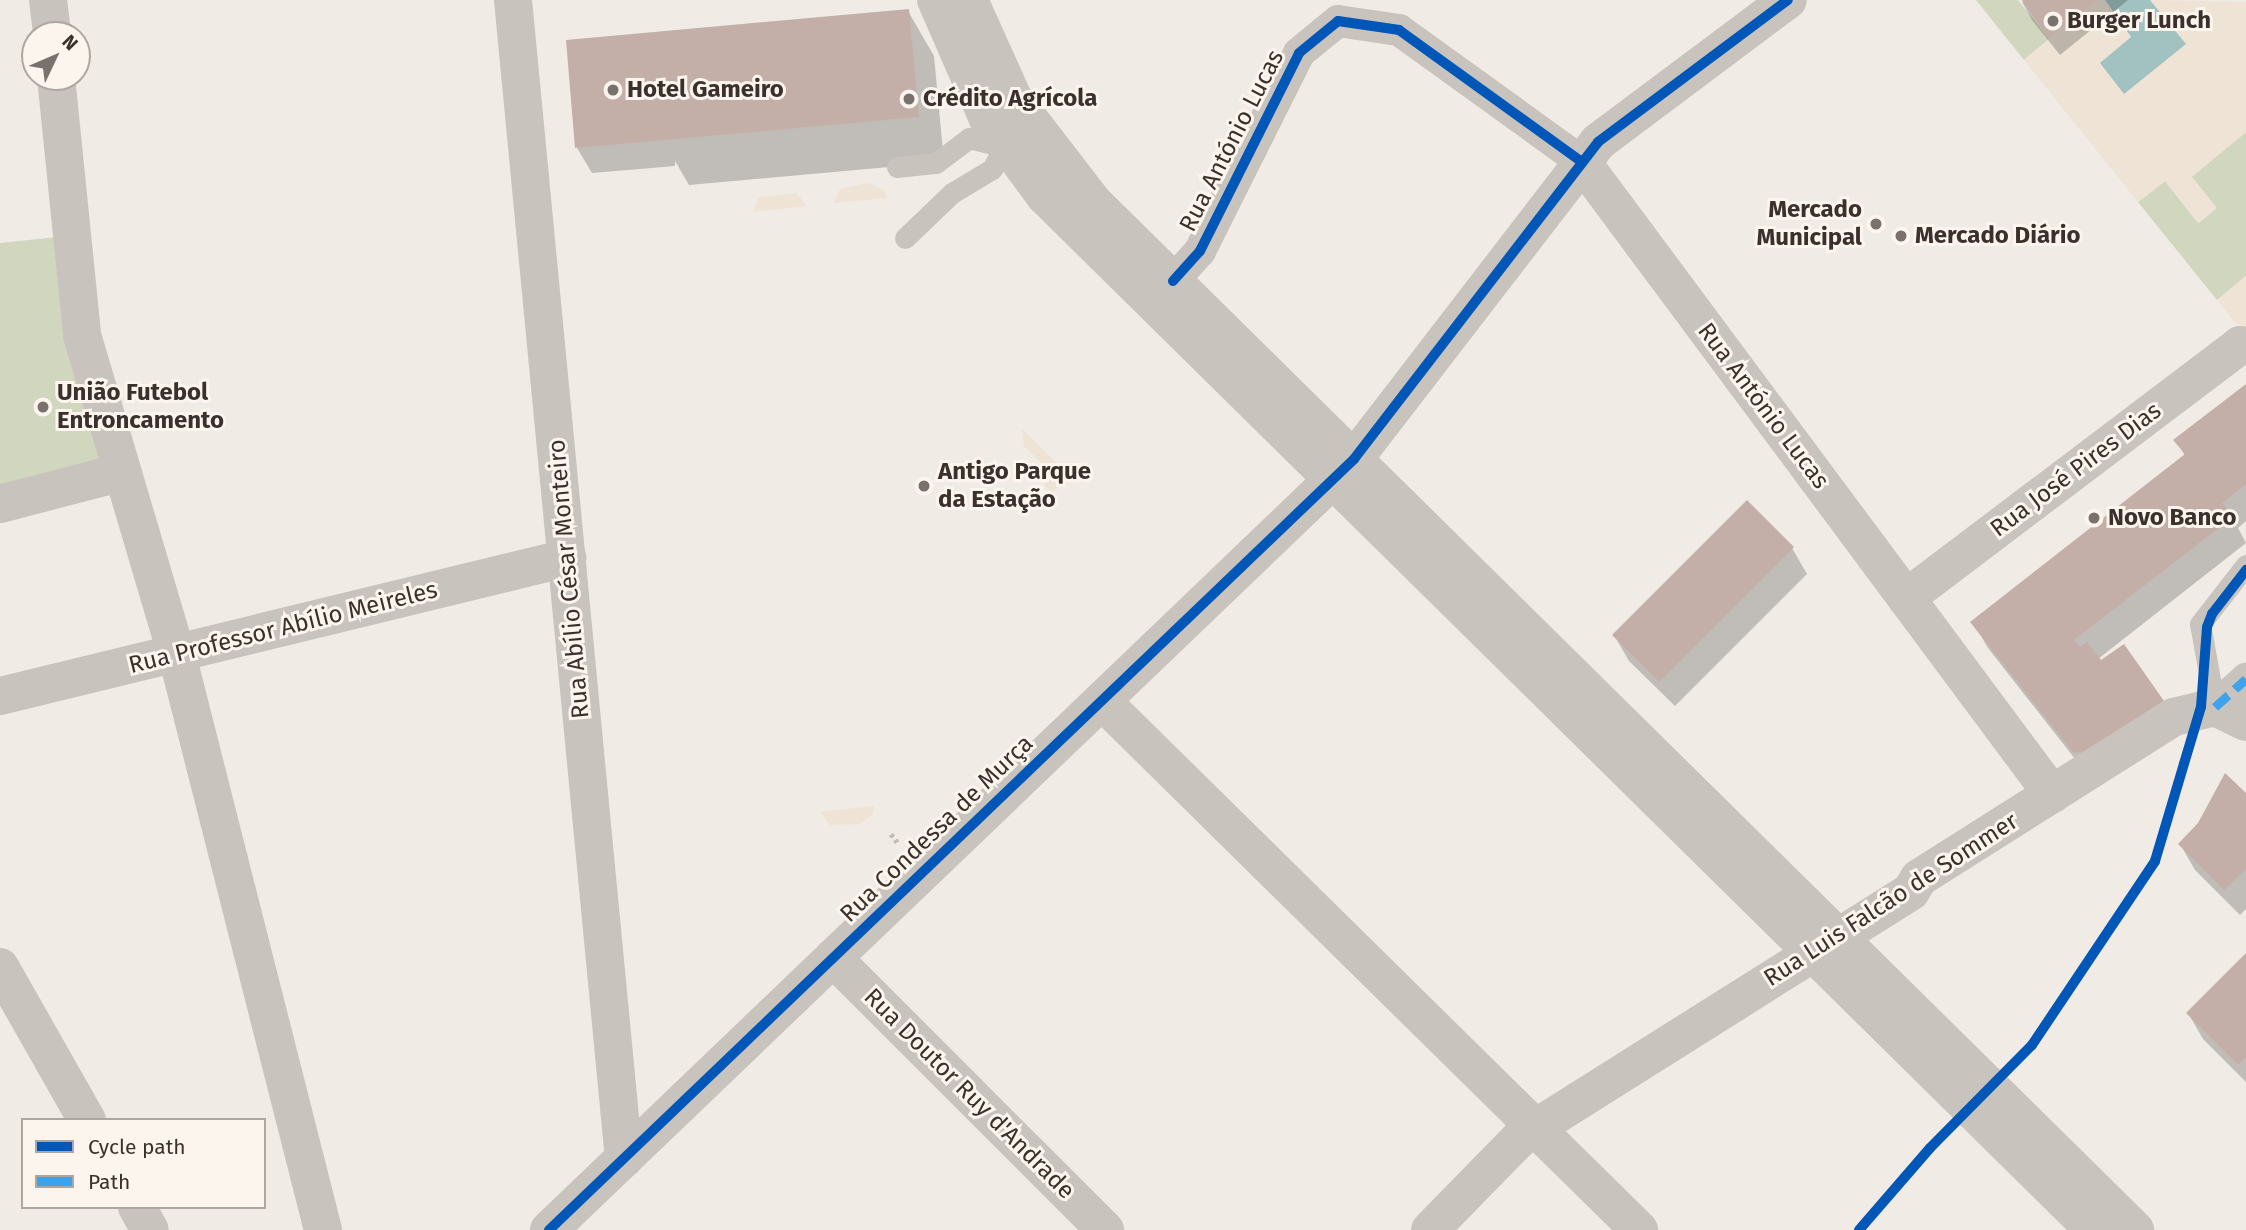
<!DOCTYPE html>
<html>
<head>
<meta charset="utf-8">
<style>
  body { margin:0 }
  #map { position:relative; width:2246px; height:1230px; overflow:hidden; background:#f0ebe5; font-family:"Fira Sans",sans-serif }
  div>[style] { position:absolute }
  .green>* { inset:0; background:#d1d6bf }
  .plaza>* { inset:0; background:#eee3d5 }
  .water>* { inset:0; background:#a1c2c1 }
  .shadow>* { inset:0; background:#0003 }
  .building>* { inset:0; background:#c3afa7 }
  .path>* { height:4.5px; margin-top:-2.25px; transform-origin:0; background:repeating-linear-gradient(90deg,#c2bbb6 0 3.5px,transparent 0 7px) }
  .service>* { height:21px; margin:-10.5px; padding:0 10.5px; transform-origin:10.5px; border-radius:10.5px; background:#c9c3be }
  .pedestrian>* { height:32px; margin:-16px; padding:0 16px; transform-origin:16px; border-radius:16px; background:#c9c3be }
  .minor>* { height:38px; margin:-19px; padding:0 19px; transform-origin:19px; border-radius:19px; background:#c9c3be }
  .tertiary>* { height:38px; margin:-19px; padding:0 19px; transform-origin:19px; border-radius:19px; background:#c9c3be }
  .quiet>* { height:9px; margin-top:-4.5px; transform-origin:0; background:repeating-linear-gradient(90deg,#3fa3eb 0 18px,transparent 0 27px) }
  .cycleway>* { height:10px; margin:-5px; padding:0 5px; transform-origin:5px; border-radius:5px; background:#0057b8 }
  .dots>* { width:19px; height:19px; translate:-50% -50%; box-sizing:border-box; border:4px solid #fbf5ee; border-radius:50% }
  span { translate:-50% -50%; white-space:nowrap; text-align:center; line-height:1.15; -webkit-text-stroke:6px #fbf5ee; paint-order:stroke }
  .poi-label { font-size:24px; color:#3b302b; font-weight:700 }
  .left { translate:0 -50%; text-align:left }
  .right { translate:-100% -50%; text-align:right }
  .street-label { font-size:24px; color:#3b302b }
  .legend { position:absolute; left:21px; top:1118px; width:245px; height:91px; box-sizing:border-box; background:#fbf5ee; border:2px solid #aea6a0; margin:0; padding:9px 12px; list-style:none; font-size:21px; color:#3b302b }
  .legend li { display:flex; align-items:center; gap:14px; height:35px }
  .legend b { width:35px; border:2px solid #aea6a0 }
  .north { position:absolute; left:21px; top:21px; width:70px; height:70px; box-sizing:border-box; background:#fbf5ee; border:2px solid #aea6a0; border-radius:50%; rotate:46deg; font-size:19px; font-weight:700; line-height:28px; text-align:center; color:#3b302b }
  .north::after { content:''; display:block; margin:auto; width:24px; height:32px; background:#7a716c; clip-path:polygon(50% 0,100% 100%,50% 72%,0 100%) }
</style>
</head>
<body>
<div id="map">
  <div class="green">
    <div style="clip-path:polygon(1976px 0,2018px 0,2049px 39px,2024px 60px)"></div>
    <div style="clip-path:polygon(2246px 132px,2246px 276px,2217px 300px,2138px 202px,2165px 181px,2198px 223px,2191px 177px)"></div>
    <div style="clip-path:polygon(57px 237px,104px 464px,0 491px,0 243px)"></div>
  </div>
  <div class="plaza">
    <div style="clip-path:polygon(2098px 0,2105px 0,2131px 38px,2185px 44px,2150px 0,2246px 2px,2246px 132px,2192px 177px,2217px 208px,2199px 223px,2165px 181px,2138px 202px,2024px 60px)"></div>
    <div style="clip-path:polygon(869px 183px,884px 190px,887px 198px,833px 203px,840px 189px)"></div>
    <div style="clip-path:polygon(797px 193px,806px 206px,753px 212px,759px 197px)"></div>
    <div style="clip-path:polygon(2246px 276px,2246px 327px,2234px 322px,2217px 300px)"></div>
    <div style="clip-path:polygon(1022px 429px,1070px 476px,1052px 493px,1044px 485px,1054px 475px,1024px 446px)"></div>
    <div style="clip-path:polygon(874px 806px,873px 814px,860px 824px,830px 825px,820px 812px)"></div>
  </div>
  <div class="water">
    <div style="clip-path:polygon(2105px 0,2150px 0,2186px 44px,2124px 94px,2100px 63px,2131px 37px)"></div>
  </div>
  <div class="shadow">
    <div style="clip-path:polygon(2025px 0,2128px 0,2060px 55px,2032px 20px,2022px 2px)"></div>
    <div style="clip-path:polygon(908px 11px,934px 56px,944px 162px,689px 185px,675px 161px,675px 166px,592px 173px,577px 148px)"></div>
    <div style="clip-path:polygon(2246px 386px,2246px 521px,2238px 528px,2246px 543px,2098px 659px,2090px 778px,1988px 648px,1973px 622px,2185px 456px,2176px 440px)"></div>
    <div style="clip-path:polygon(1792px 548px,1807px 574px,1675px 706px,1629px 661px,1614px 635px)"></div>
    <div style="clip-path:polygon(2246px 796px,2246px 909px,2240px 915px,2195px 870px,2180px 844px)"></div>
    <div style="clip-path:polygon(2246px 956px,2246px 1082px,2203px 1039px,2188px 1013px)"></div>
  </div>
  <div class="building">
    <div style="clip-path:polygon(2022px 0,2098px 0,2049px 39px)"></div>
    <div style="clip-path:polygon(909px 9px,919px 117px,575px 148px,566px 40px)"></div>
    <div style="clip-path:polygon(2246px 384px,2246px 484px,2222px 503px,2234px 516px,2074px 640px,2080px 647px,2087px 642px,2101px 660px,2124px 644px,2164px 701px,2091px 753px,2073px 752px,1970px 622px,2185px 454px,2173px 440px)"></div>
    <div style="clip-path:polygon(1747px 500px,1794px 547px,1659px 682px,1612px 635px)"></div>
    <div style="clip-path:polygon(2225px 773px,2246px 793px,2246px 869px,2224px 890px,2178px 844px,2198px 823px)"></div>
    <div style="clip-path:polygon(2246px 953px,2246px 1057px,2238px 1065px,2186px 1013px)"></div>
  </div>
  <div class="path">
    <div style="left:891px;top:834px;width:13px;rotate:51deg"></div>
  </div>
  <div class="service">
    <div style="left:897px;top:167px;width:39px;rotate:-6deg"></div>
    <div style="left:936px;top:163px;width:41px;rotate:-37.1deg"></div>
    <div style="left:969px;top:138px;width:36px;rotate:14deg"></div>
    <div style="left:905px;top:238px;width:65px;rotate:-43.8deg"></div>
    <div style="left:952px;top:193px;width:47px;rotate:-31deg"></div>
    <div style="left:992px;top:169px;width:25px;rotate:-61deg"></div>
    <div style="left:1004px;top:147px;width:12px;rotate:-31deg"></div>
    <div style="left:2215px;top:707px;width:84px;rotate:-100.2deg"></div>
    <div style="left:2200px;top:624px;width:75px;rotate:-52.1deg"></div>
  </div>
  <div class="pedestrian">
    <div style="left:1173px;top:281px;width:40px;rotate:-48deg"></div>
    <div style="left:1200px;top:251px;width:221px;rotate:-63.4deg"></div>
    <div style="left:1299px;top:53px;width:50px;rotate:-39.4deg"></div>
    <div style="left:1338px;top:21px;width:62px;rotate:8.4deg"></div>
    <div style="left:1399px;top:30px;width:226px;rotate:35.8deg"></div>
    <div style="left:2215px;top:707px;width:42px;rotate:-42.1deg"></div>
  </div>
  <div class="minor">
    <div style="left:48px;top:0;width:35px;rotate:83deg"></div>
    <div style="left:513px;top:0;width:1164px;rotate:84.53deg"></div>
    <div style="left:56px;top:77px;width:259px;rotate:84.2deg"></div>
    <div style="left:82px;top:335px;width:334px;rotate:73.5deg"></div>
    <div style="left:177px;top:655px;width:593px;rotate:75.75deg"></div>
    <div style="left:1582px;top:162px;width:788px;rotate:53.36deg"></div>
    <div style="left:0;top:504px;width:123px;rotate:-14.6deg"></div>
    <div style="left:1906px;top:598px;width:419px;rotate:-37.1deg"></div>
    <div style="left:2240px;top:345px;width:6px;rotate:9deg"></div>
    <div style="left:0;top:696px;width:584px;rotate:-13.68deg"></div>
    <div style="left:1102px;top:701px;width:754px;rotate:44.57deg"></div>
    <div style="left:833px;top:958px;width:385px;rotate:45deg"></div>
    <div style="left:0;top:967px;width:176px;rotate:60.4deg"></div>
    <div style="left:137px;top:1207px;width:26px;rotate:61deg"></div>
    <div style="left:549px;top:1230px;width:1115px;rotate:-43.76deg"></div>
    <div style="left:1354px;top:459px;width:400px;rotate:-52.4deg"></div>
    <div style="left:1598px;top:142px;width:237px;rotate:-36.8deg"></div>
    <div style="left:1430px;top:1230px;width:130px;rotate:-45.6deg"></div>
    <div style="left:1521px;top:1137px;width:461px;rotate:-32.2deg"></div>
    <div style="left:1911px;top:891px;width:15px;rotate:-58deg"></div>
    <div style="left:1919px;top:878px;width:302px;rotate:-32.3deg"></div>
    <div style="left:2174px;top:717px;width:42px;rotate:-13.7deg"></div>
    <div style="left:2215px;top:707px;width:34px;rotate:26deg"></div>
  </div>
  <div class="tertiary">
    <div style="left:936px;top:0;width:130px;rotate:66.4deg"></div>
    <div style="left:988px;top:119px;width:96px;rotate:53.5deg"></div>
    <div style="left:1045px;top:196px;width:1473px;rotate:44.59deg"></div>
    <div style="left:969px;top:0;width:107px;rotate:65.8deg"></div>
    <div style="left:1013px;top:98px;width:131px;rotate:52.4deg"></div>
    <div style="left:1093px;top:202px;width:1464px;rotate:44.61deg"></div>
  </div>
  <div class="quiet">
    <div style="left:2215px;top:707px;width:42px;rotate:-42.1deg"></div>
  </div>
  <div class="cycleway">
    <div style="left:1173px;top:281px;width:40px;rotate:-48deg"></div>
    <div style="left:1200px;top:251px;width:221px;rotate:-63.4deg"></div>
    <div style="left:1299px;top:53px;width:50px;rotate:-39.4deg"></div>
    <div style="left:1338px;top:21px;width:62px;rotate:8.4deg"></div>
    <div style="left:1399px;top:30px;width:226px;rotate:35.8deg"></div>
    <div style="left:549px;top:1230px;width:1115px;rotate:-43.76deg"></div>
    <div style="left:1354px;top:459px;width:400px;rotate:-52.4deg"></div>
    <div style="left:1598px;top:142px;width:237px;rotate:-36.8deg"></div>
    <div style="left:1859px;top:1230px;width:108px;rotate:-49.1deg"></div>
    <div style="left:1930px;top:1148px;width:145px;rotate:-45.3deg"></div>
    <div style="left:2032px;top:1045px;width:221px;rotate:-56.2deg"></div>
    <div style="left:2155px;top:861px;width:161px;rotate:-73.4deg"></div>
    <div style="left:2201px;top:707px;width:80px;rotate:-85.7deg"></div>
    <div style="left:2207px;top:627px;width:14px;rotate:-69deg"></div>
    <div style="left:2212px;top:614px;width:56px;rotate:-52.3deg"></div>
  </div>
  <div class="dots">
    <div style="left:2053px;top:21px;background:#7a716c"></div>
    <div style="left:613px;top:90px;background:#7a716c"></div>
    <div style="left:909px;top:99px;background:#7a716c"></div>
    <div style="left:1876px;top:224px;background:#7a716c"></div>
    <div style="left:1901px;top:236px;background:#7a716c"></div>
    <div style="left:43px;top:407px;background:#7a716c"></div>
    <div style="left:924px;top:486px;background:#7a716c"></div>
    <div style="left:2094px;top:518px;background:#7a716c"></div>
  </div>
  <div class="poi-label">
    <span class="left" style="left:2067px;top:21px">Burger Lunch</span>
    <span class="left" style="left:627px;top:90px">Hotel Gameiro</span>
    <span class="left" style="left:923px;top:99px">Crédito Agrícola</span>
    <span class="right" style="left:1862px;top:224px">Mercado<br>Municipal</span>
    <span class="left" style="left:1915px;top:236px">Mercado Diário</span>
    <span class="left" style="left:57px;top:407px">União Futebol<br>Entroncamento</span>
    <span class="left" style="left:938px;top:486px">Antigo Parque<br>da Estação</span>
    <span class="left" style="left:2108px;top:518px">Novo Banco</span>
  </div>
  <div class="street-label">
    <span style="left:1232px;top:141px;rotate:-63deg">Rua António Lucas</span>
    <span style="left:1763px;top:406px;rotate:53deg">Rua António Lucas</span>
    <span style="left:2076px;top:470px;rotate:-37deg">Rua José Pires Dias</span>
    <span style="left:569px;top:579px;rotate:-95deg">Rua Abílio César Monteiro</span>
    <span style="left:283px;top:628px;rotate:-14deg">Rua Professor Abílio Meireles</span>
    <span style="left:937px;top:829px;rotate:-44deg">Rua Condessa de Murça</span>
    <span style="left:1891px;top:900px;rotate:-33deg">Rua Luis Falcão de Sommer</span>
    <span style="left:969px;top:1094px;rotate:45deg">Rua Doutor Ruy d'Andrade</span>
  </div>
  <ul class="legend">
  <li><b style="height:9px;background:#0057b8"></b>Cycle path</li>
  <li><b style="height:9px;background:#3fa3eb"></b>Path</li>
  </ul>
  <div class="north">N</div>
</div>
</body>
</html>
